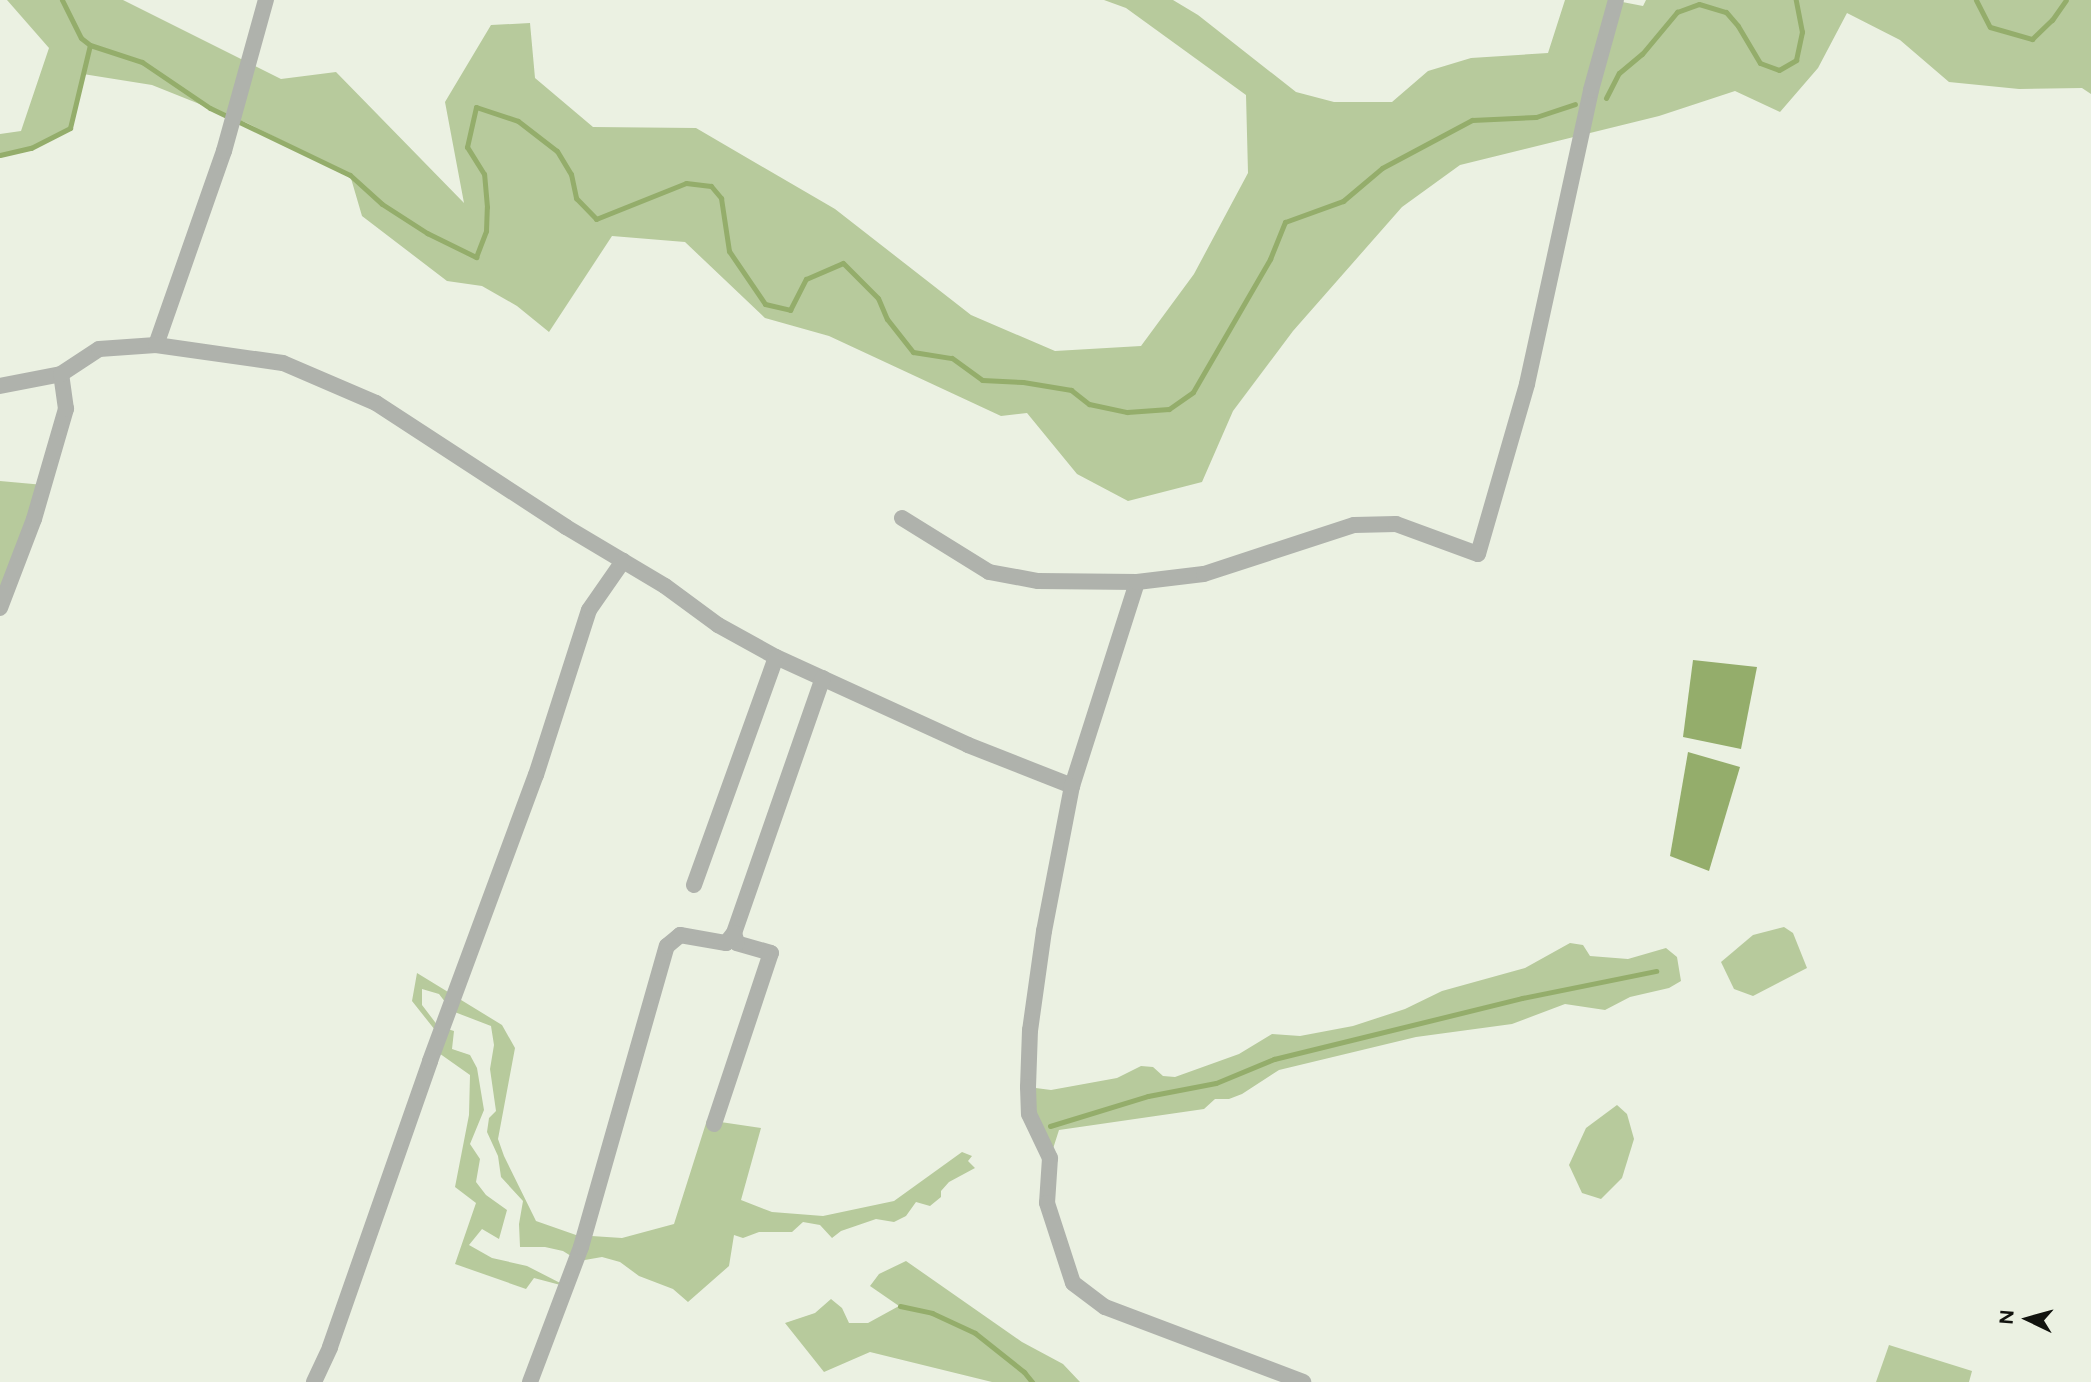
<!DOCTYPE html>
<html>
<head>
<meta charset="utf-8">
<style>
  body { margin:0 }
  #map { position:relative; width:2091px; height:1382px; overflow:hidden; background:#ebf1e2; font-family:Figtree,sans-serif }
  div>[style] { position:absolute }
  .green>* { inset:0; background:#b7ca9c }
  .water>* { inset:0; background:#94ad6b }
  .stream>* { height:5px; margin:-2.5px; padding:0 2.5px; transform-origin:2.5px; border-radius:2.5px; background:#94ad6b }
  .minor>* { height:16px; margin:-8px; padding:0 8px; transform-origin:8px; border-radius:8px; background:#afb2ac }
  span { translate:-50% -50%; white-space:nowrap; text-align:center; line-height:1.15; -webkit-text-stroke:7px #ebf1e2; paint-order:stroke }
  .north { position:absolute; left:1993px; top:1284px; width:70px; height:70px; -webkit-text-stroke:5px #ebf1e2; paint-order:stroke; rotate:275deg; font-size:19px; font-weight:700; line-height:28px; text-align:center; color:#11130e }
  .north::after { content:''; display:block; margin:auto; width:24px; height:32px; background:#11130e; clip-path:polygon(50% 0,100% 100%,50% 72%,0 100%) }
</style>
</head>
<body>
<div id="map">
  <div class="green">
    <div style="clip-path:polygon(7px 0,123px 0,281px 79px,336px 72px,464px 203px,445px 102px,491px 25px,530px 23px,535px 78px,593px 127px,696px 128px,835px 209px,971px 315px,1055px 351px,1141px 346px,1194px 274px,1248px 173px,1246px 95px,1126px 8px,1104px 0,1173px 0,1198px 15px,1296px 92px,1334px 102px,1392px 102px,1428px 71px,1471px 58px,1548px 53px,1565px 0,1612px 0,1643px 6px,1646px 0,2091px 0,2091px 94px,2082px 88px,2019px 89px,1949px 82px,1900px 40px,1847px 13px,1818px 68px,1780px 112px,1735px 91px,1659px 116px,1460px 165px,1402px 207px,1293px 331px,1233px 411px,1202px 482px,1128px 501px,1077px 474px,1027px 413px,1001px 416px,829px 336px,765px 318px,685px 242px,612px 236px,549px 332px,517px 306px,482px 286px,447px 281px,362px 216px,350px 175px,247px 123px,152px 85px,83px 74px,70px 128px,31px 148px,0 155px,0 134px,21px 131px,49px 48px)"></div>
    <div style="clip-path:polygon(0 481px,44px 485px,0 608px)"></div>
    <div style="clip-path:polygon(1784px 927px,1793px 933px,1807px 968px,1753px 996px,1734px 989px,1721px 962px,1753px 935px)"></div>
    <div style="clip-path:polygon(1570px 943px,1583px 945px,1590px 956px,1628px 959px,1666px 948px,1677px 957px,1681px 981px,1669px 988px,1630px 997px,1605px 1010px,1565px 1004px,1512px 1024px,1416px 1037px,1279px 1070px,1242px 1094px,1229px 1099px,1215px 1099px,1204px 1109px,1059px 1130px,1050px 1158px,1028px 1087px,1051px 1090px,1117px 1078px,1141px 1066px,1153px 1067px,1163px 1076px,1175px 1077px,1239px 1054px,1272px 1034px,1300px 1036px,1353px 1026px,1405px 1009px,1442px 991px,1525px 968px)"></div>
    <div style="clip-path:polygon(417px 973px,502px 1025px,515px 1048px,498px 1139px,504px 1156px,536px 1221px,576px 1235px,622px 1238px,674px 1224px,707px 1120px,761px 1128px,741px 1200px,772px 1212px,823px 1216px,894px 1201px,962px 1152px,972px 1156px,968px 1161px,975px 1168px,949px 1182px,941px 1191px,941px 1197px,930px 1206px,916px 1202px,906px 1216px,894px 1222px,876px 1219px,841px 1231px,832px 1238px,820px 1225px,803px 1222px,792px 1232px,759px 1232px,743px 1238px,734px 1235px,729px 1266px,688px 1302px,673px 1289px,639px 1276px,620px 1262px,602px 1257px,579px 1261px,563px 1251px,545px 1247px,520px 1247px,519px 1224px,523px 1201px,501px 1177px,498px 1156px,487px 1132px,489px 1118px,496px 1111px,490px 1069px,494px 1045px,491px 1026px,452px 1011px,439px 994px,422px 989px,422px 1005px,438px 1026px,454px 1031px,452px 1049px,470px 1055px,477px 1068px,484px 1110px,470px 1144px,480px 1159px,476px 1182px,486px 1195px,507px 1210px,499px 1239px,482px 1229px,469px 1245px,492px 1258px,527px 1266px,568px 1287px,534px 1278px,526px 1289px,455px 1264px,476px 1203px,455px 1187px,469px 1115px,470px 1075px,436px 1051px,435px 1030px,412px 1001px)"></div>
    <div style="clip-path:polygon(1617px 1105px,1627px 1114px,1634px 1139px,1622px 1178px,1601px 1199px,1582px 1193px,1569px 1165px,1586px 1128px)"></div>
    <div style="clip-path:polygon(906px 1261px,1022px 1342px,1063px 1364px,1080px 1382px,992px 1382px,870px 1352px,824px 1372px,785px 1323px,815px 1313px,831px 1299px,842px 1308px,849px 1323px,868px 1323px,899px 1306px,870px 1286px,879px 1274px)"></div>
    <div style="clip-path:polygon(1889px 1345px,1972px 1371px,1969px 1382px,1876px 1382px)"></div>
  </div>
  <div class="water">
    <div style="clip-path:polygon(1693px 660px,1757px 667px,1741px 749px,1683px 737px)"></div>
    <div style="clip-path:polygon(1688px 752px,1740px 767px,1709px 871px,1670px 856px)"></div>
  </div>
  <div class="stream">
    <div style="left:62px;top:0;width:42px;rotate:63.4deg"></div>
    <div style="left:81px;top:38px;width:11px;rotate:38deg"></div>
    <div style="left:1976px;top:0;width:30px;rotate:63deg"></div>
    <div style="left:1990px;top:27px;width:44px;rotate:15.9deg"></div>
    <div style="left:2032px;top:39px;width:28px;rotate:-44deg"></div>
    <div style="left:2052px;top:20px;width:24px;rotate:-55deg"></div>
    <div style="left:1606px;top:98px;width:28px;rotate:-63deg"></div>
    <div style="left:1619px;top:73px;width:30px;rotate:-40deg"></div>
    <div style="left:1642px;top:54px;width:55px;rotate:-50.2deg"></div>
    <div style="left:1677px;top:12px;width:23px;rotate:-20deg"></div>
    <div style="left:1699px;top:4px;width:28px;rotate:17deg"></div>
    <div style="left:1726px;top:12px;width:18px;rotate:49deg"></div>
    <div style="left:1738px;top:26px;width:43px;rotate:59.3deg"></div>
    <div style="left:1760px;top:63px;width:20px;rotate:20deg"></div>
    <div style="left:1779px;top:70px;width:20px;rotate:-30deg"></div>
    <div style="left:1796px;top:60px;width:29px;rotate:-78deg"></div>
    <div style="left:1802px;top:32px;width:33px;rotate:-101deg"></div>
    <div style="left:0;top:155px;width:32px;rotate:-13deg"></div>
    <div style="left:31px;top:148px;width:44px;rotate:-27.1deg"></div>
    <div style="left:70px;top:128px;width:85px;rotate:-76.5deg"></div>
    <div style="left:90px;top:45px;width:55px;rotate:18.1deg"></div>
    <div style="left:142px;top:62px;width:82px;rotate:34.1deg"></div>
    <div style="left:210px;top:108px;width:155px;rotate:25.6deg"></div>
    <div style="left:350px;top:175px;width:43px;rotate:42.2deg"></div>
    <div style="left:382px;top:204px;width:54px;rotate:32.8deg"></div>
    <div style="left:427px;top:233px;width:55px;rotate:26.1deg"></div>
    <div style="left:476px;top:257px;width:28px;rotate:-69deg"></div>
    <div style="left:486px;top:231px;width:24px;rotate:-88deg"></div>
    <div style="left:487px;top:207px;width:33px;rotate:-95deg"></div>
    <div style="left:484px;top:174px;width:32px;rotate:-122deg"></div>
    <div style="left:467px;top:147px;width:41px;rotate:-77.3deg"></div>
    <div style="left:476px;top:107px;width:44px;rotate:18.4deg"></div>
    <div style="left:518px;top:121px;width:49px;rotate:37.6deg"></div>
    <div style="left:557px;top:151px;width:27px;rotate:59deg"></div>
    <div style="left:571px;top:174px;width:25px;rotate:78deg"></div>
    <div style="left:576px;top:198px;width:29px;rotate:46deg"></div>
    <div style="left:596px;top:219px;width:97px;rotate:-21.8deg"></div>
    <div style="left:686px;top:183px;width:25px;rotate:7deg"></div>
    <div style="left:711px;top:186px;width:16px;rotate:50deg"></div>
    <div style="left:721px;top:198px;width:54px;rotate:81.4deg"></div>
    <div style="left:729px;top:251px;width:64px;rotate:55.8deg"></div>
    <div style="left:765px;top:304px;width:26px;rotate:13deg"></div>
    <div style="left:790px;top:310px;width:35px;rotate:-63deg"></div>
    <div style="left:806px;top:279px;width:40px;rotate:-23.4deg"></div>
    <div style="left:843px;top:263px;width:49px;rotate:45deg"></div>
    <div style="left:878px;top:298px;width:23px;rotate:67deg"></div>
    <div style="left:887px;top:319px;width:42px;rotate:51.8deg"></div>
    <div style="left:913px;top:352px;width:39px;rotate:9deg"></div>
    <div style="left:952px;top:358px;width:37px;rotate:36deg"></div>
    <div style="left:982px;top:380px;width:41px;rotate:2.8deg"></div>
    <div style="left:1023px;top:382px;width:49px;rotate:9.5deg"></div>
    <div style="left:1071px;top:390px;width:23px;rotate:38deg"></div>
    <div style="left:1089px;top:404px;width:39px;rotate:12deg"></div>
    <div style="left:1127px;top:412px;width:42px;rotate:-4.1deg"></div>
    <div style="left:1169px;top:409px;width:29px;rotate:-35deg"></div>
    <div style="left:1193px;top:392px;width:154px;rotate:-59.9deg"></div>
    <div style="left:1270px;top:259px;width:40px;rotate:-68deg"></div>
    <div style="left:1285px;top:222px;width:62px;rotate:-19.9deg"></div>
    <div style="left:1343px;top:201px;width:51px;rotate:-40.2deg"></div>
    <div style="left:1382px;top:168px;width:102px;rotate:-28.1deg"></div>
    <div style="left:1472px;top:120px;width:64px;rotate:-2.7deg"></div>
    <div style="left:1536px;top:117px;width:41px;rotate:-18.4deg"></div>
    <div style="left:1050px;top:1126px;width:102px;rotate:-17deg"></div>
    <div style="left:1148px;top:1096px;width:69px;rotate:-10.8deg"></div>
    <div style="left:1216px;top:1083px;width:63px;rotate:-22.5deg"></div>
    <div style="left:1274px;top:1059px;width:255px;rotate:-13.8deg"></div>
    <div style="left:1522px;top:998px;width:137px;rotate:-11.4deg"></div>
    <div style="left:900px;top:1306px;width:33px;rotate:12deg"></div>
    <div style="left:932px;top:1313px;width:47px;rotate:24.9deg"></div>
    <div style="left:975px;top:1333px;width:63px;rotate:38.5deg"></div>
    <div style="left:1024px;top:1372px;width:13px;rotate:51deg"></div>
  </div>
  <div class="minor">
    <div style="left:156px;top:345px;width:206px;rotate:-70.7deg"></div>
    <div style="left:224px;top:151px;width:157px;rotate:-74.5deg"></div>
    <div style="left:0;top:386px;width:62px;rotate:-11.1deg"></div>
    <div style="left:902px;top:518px;width:102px;rotate:31.8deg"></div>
    <div style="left:989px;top:572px;width:50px;rotate:10.4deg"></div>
    <div style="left:1038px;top:581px;width:99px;rotate:0.6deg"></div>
    <div style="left:0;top:608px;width:95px;rotate:-69.1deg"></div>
    <div style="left:34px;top:519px;width:115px;rotate:-73.8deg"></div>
    <div style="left:66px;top:409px;width:35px;rotate:-98deg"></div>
    <div style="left:61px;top:374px;width:45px;rotate:-33.3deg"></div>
    <div style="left:99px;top:349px;width:57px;rotate:-4deg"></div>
    <div style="left:156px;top:345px;width:128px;rotate:8.1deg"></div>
    <div style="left:283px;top:363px;width:101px;rotate:23.3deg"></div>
    <div style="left:376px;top:403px;width:227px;rotate:33.1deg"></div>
    <div style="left:566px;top:527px;width:115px;rotate:30.8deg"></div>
    <div style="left:665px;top:586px;width:66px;rotate:36.3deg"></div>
    <div style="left:718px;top:625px;width:66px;rotate:28.9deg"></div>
    <div style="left:776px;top:657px;width:211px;rotate:24.6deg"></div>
    <div style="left:968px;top:745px;width:112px;rotate:21.5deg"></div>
    <div style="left:1072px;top:786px;width:214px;rotate:-72.3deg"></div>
    <div style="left:1137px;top:582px;width:67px;rotate:-6.8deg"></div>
    <div style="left:1204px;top:574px;width:158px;rotate:-18.1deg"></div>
    <div style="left:1354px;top:525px;width:42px;rotate:-1.4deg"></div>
    <div style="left:1396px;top:524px;width:87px;rotate:20.1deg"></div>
    <div style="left:1478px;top:554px;width:177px;rotate:-73.9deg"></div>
    <div style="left:1527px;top:384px;width:301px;rotate:-77.7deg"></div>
    <div style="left:1591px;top:90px;width:93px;rotate:-74.5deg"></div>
    <div style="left:1072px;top:786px;width:148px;rotate:100.9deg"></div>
    <div style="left:1044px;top:931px;width:100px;rotate:98deg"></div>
    <div style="left:1030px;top:1030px;width:57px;rotate:92deg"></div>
    <div style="left:1028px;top:1087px;width:27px;rotate:88deg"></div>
    <div style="left:1029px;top:1114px;width:49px;rotate:64.5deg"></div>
    <div style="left:1050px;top:1158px;width:45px;rotate:93.8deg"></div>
    <div style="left:1047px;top:1203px;width:84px;rotate:72deg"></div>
    <div style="left:1073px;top:1283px;width:40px;rotate:37deg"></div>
    <div style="left:1105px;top:1307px;width:212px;rotate:20.7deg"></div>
    <div style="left:694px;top:885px;width:242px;rotate:-70.2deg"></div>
    <div style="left:714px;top:1124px;width:180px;rotate:-71.6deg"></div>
    <div style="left:771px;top:953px;width:35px;rotate:-164deg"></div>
    <div style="left:737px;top:943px;width:10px;rotate:-107deg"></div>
    <div style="left:734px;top:933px;width:270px;rotate:-70.8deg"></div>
    <div style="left:314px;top:1382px;width:38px;rotate:-65deg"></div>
    <div style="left:330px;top:1347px;width:303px;rotate:-70.7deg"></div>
    <div style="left:430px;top:1061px;width:305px;rotate:-69.7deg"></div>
    <div style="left:536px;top:775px;width:173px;rotate:-72.2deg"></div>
    <div style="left:589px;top:610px;width:60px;rotate:-55.2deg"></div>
    <div style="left:530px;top:1382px;width:144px;rotate:-69.3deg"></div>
    <div style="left:581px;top:1247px;width:313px;rotate:-74.1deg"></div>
    <div style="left:667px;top:946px;width:17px;rotate:-40deg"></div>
    <div style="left:680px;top:935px;width:47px;rotate:9.9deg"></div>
    <div style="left:726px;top:943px;width:13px;rotate:-51deg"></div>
  </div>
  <div class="north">N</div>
</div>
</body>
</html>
